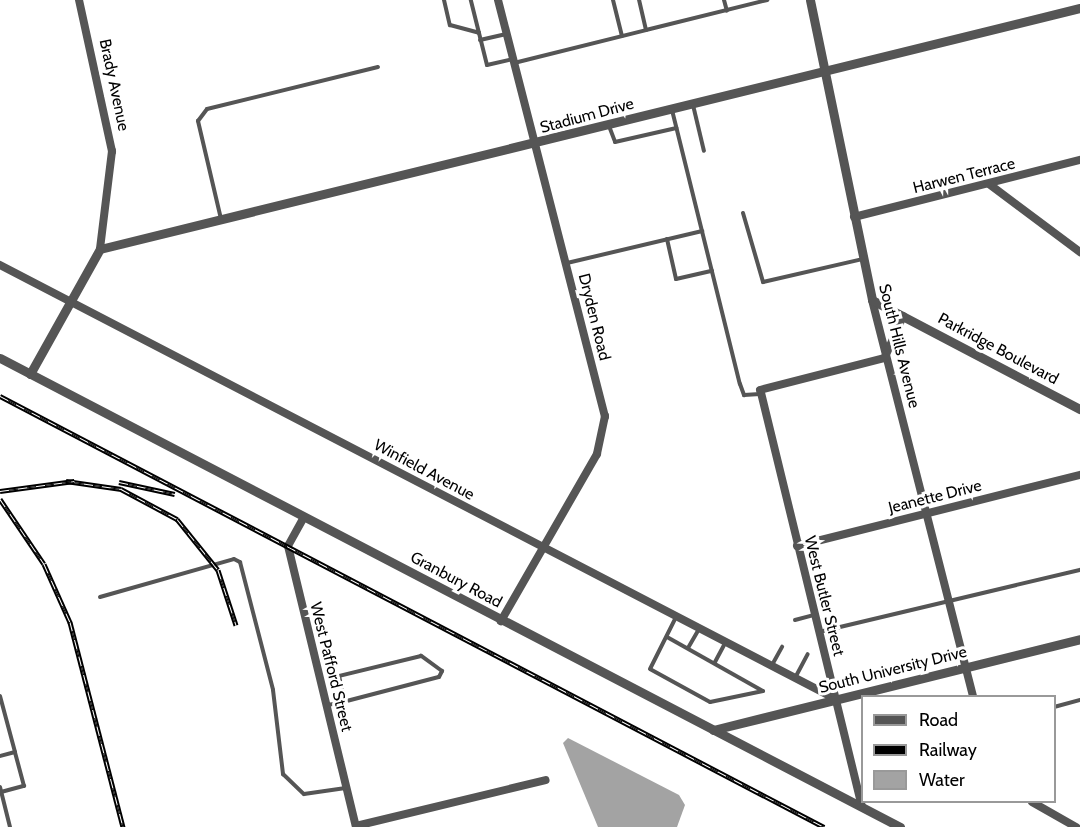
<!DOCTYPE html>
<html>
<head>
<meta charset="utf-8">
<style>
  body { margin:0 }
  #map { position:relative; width:1080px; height:827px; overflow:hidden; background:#fff; font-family:Cabin,sans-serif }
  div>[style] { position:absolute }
  .water>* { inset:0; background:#a3a3a3 }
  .service>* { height:4px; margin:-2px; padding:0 2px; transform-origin:2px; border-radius:2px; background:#555 }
  .minor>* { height:8px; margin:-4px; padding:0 4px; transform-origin:4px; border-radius:4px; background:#555 }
  .tertiary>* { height:9px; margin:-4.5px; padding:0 4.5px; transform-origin:4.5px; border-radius:4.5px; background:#555 }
  .rail>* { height:5px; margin-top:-2.5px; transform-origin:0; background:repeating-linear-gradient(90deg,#fff 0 9px,#000 0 18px); box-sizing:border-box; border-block:2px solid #000 }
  span { translate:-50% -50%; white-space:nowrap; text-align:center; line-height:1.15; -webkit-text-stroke:6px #fff; paint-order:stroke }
  .street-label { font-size:16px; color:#000 }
  .legend { position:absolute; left:861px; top:695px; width:195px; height:108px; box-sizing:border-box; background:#fff; border:2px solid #999; margin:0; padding:8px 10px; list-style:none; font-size:18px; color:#000 }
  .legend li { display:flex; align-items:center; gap:12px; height:30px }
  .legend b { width:30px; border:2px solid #999 }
</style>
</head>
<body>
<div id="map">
  <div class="water">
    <div style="clip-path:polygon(568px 738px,679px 795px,685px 805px,677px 827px,598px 827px,563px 743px)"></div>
  </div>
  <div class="service">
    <div style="left:444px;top:0;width:26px;rotate:77deg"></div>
    <div style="left:450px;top:25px;width:30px;rotate:15deg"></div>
    <div style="left:479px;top:33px;width:34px;rotate:-104deg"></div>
    <div style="left:613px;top:0;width:37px;rotate:76deg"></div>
    <div style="left:724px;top:0;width:11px;rotate:75deg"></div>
    <div style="left:646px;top:30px;width:125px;rotate:-13.9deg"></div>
    <div style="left:479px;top:33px;width:33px;rotate:76deg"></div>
    <div style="left:487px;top:65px;width:26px;rotate:-13deg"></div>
    <div style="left:480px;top:40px;width:27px;rotate:-13deg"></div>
    <div style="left:514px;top:63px;width:136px;rotate:-14deg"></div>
    <div style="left:646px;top:30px;width:31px;rotate:-103deg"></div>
    <div style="left:693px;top:105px;width:47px;rotate:76.6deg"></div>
    <div style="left:672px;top:110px;width:282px;rotate:76.1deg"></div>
    <div style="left:740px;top:384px;width:12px;rotate:70deg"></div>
    <div style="left:744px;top:395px;width:16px;rotate:-4deg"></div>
    <div style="left:609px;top:126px;width:17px;rotate:69deg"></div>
    <div style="left:615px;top:142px;width:63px;rotate:-12.9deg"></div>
    <div style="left:743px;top:213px;width:72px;rotate:73.8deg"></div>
    <div style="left:763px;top:282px;width:103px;rotate:-13deg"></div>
    <div style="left:221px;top:219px;width:101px;rotate:-103.2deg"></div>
    <div style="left:198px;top:121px;width:15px;rotate:-53deg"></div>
    <div style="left:207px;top:109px;width:176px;rotate:-13.8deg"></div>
    <div style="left:667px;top:239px;width:41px;rotate:77.3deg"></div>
    <div style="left:676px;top:279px;width:37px;rotate:-13deg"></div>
    <div style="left:567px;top:263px;width:139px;rotate:-13.3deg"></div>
    <div style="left:100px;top:597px;width:139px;rotate:-15.8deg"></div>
    <div style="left:234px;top:559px;width:7px;rotate:27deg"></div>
    <div style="left:240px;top:562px;width:132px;rotate:75.5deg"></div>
    <div style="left:273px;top:690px;width:85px;rotate:83.2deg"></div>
    <div style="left:283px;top:774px;width:29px;rotate:44deg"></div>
    <div style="left:304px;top:794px;width:42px;rotate:-8.1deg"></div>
    <div style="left:795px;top:620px;width:20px;rotate:-15deg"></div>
    <div style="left:819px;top:632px;width:268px;rotate:-13.4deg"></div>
    <div style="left:667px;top:637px;width:110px;rotate:29.4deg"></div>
    <div style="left:763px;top:691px;width:54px;rotate:168.3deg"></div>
    <div style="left:710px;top:702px;width:68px;rotate:-151.2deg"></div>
    <div style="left:650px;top:669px;width:58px;rotate:-63.4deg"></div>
    <div style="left:688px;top:648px;width:22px;rotate:-60deg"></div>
    <div style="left:715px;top:662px;width:21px;rotate:-62deg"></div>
    <div style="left:772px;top:665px;width:21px;rotate:-61deg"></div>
    <div style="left:795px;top:678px;width:27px;rotate:-62deg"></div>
    <div style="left:0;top:696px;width:58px;rotate:75deg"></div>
    <div style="left:15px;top:752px;width:16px;rotate:165deg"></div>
    <div style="left:327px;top:705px;width:12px;rotate:-9deg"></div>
    <div style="left:339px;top:703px;width:103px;rotate:-14.6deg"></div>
    <div style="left:439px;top:677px;width:7px;rotate:-63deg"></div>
    <div style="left:442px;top:671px;width:26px;rotate:-144deg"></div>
    <div style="left:421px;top:656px;width:84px;rotate:166.3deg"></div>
    <div style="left:339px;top:676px;width:26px;rotate:77deg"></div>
    <div style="left:1054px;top:707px;width:27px;rotate:-15deg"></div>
    <div style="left:0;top:787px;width:41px;rotate:76deg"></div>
    <div style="left:1px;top:792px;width:24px;rotate:-15deg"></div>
    <div style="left:24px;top:786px;width:35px;rotate:-105deg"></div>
  </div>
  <div class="minor">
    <div style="left:79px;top:0;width:155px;rotate:77.7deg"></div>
    <div style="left:112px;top:151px;width:99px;rotate:97deg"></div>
    <div style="left:498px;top:0;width:430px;rotate:75.6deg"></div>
    <div style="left:605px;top:416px;width:39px;rotate:102deg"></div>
    <div style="left:597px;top:454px;width:193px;rotate:119.9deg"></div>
    <div style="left:989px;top:184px;width:114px;rotate:36.8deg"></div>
    <div style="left:854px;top:217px;width:233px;rotate:-14.2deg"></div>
    <div style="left:0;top:265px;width:942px;rotate:27.44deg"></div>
    <div style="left:872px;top:300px;width:409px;rotate:75.7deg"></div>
    <div style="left:885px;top:357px;width:45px;rotate:-66.3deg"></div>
    <div style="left:304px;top:517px;width:33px;rotate:119deg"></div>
    <div style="left:288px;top:546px;width:289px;rotate:76.4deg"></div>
    <div style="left:797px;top:546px;width:292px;rotate:-14.1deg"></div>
    <div style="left:1032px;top:802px;width:51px;rotate:29.6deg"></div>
    <div style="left:862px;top:807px;width:429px;rotate:-103.7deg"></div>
    <div style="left:760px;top:390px;width:129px;rotate:-14.4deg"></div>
    <div style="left:356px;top:826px;width:195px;rotate:-13.6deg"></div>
  </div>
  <div class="tertiary">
    <div style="left:810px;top:0;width:306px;rotate:78.3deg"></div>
    <div style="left:872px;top:300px;width:235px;rotate:27.7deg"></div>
    <div style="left:0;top:358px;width:1015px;rotate:27.52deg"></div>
    <div style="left:30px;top:374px;width:143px;rotate:-60.8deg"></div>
    <div style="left:100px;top:249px;width:1009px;rotate:-13.82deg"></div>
    <div style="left:713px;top:730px;width:378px;rotate:-13.9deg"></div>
  </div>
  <div class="rail">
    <div style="left:0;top:396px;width:930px;rotate:27.61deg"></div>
    <div style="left:66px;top:481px;width:56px;rotate:8.3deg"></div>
    <div style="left:121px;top:489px;width:64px;rotate:28.2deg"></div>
    <div style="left:177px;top:519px;width:65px;rotate:51.2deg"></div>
    <div style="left:218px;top:570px;width:58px;rotate:71.9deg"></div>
    <div style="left:119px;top:482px;width:57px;rotate:12.1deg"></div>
    <div style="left:0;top:491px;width:75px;rotate:-7.7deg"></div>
    <div style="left:0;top:499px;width:78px;rotate:55.9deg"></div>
    <div style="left:44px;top:564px;width:64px;rotate:65.9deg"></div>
    <div style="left:70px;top:622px;width:212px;rotate:75.5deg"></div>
  </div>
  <div class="street-label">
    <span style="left:114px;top:85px;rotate:78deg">Brady Avenue</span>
    <span style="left:587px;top:116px;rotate:-15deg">Stadium Drive</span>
    <span style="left:964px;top:176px;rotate:-14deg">Harwen Terrace</span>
    <span style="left:594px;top:317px;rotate:76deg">Dryden Road</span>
    <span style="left:899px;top:346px;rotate:76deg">South Hills Avenue</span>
    <span style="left:998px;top:349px;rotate:28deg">Parkridge Boulevard</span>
    <span style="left:424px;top:470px;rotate:28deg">Winfield Avenue</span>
    <span style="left:935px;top:497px;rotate:-14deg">Jeanette Drive</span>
    <span style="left:456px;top:580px;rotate:28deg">Granbury Road</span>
    <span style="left:824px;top:596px;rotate:76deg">West Butler Street</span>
    <span style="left:331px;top:667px;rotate:76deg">West Pafford Street</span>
    <span style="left:893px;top:670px;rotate:-14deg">South University Drive</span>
  </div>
  <ul class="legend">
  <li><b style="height:8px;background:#555"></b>Road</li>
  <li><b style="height:8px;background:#000"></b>Railway</li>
  <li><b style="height:16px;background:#a3a3a3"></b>Water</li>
  </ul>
</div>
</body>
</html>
